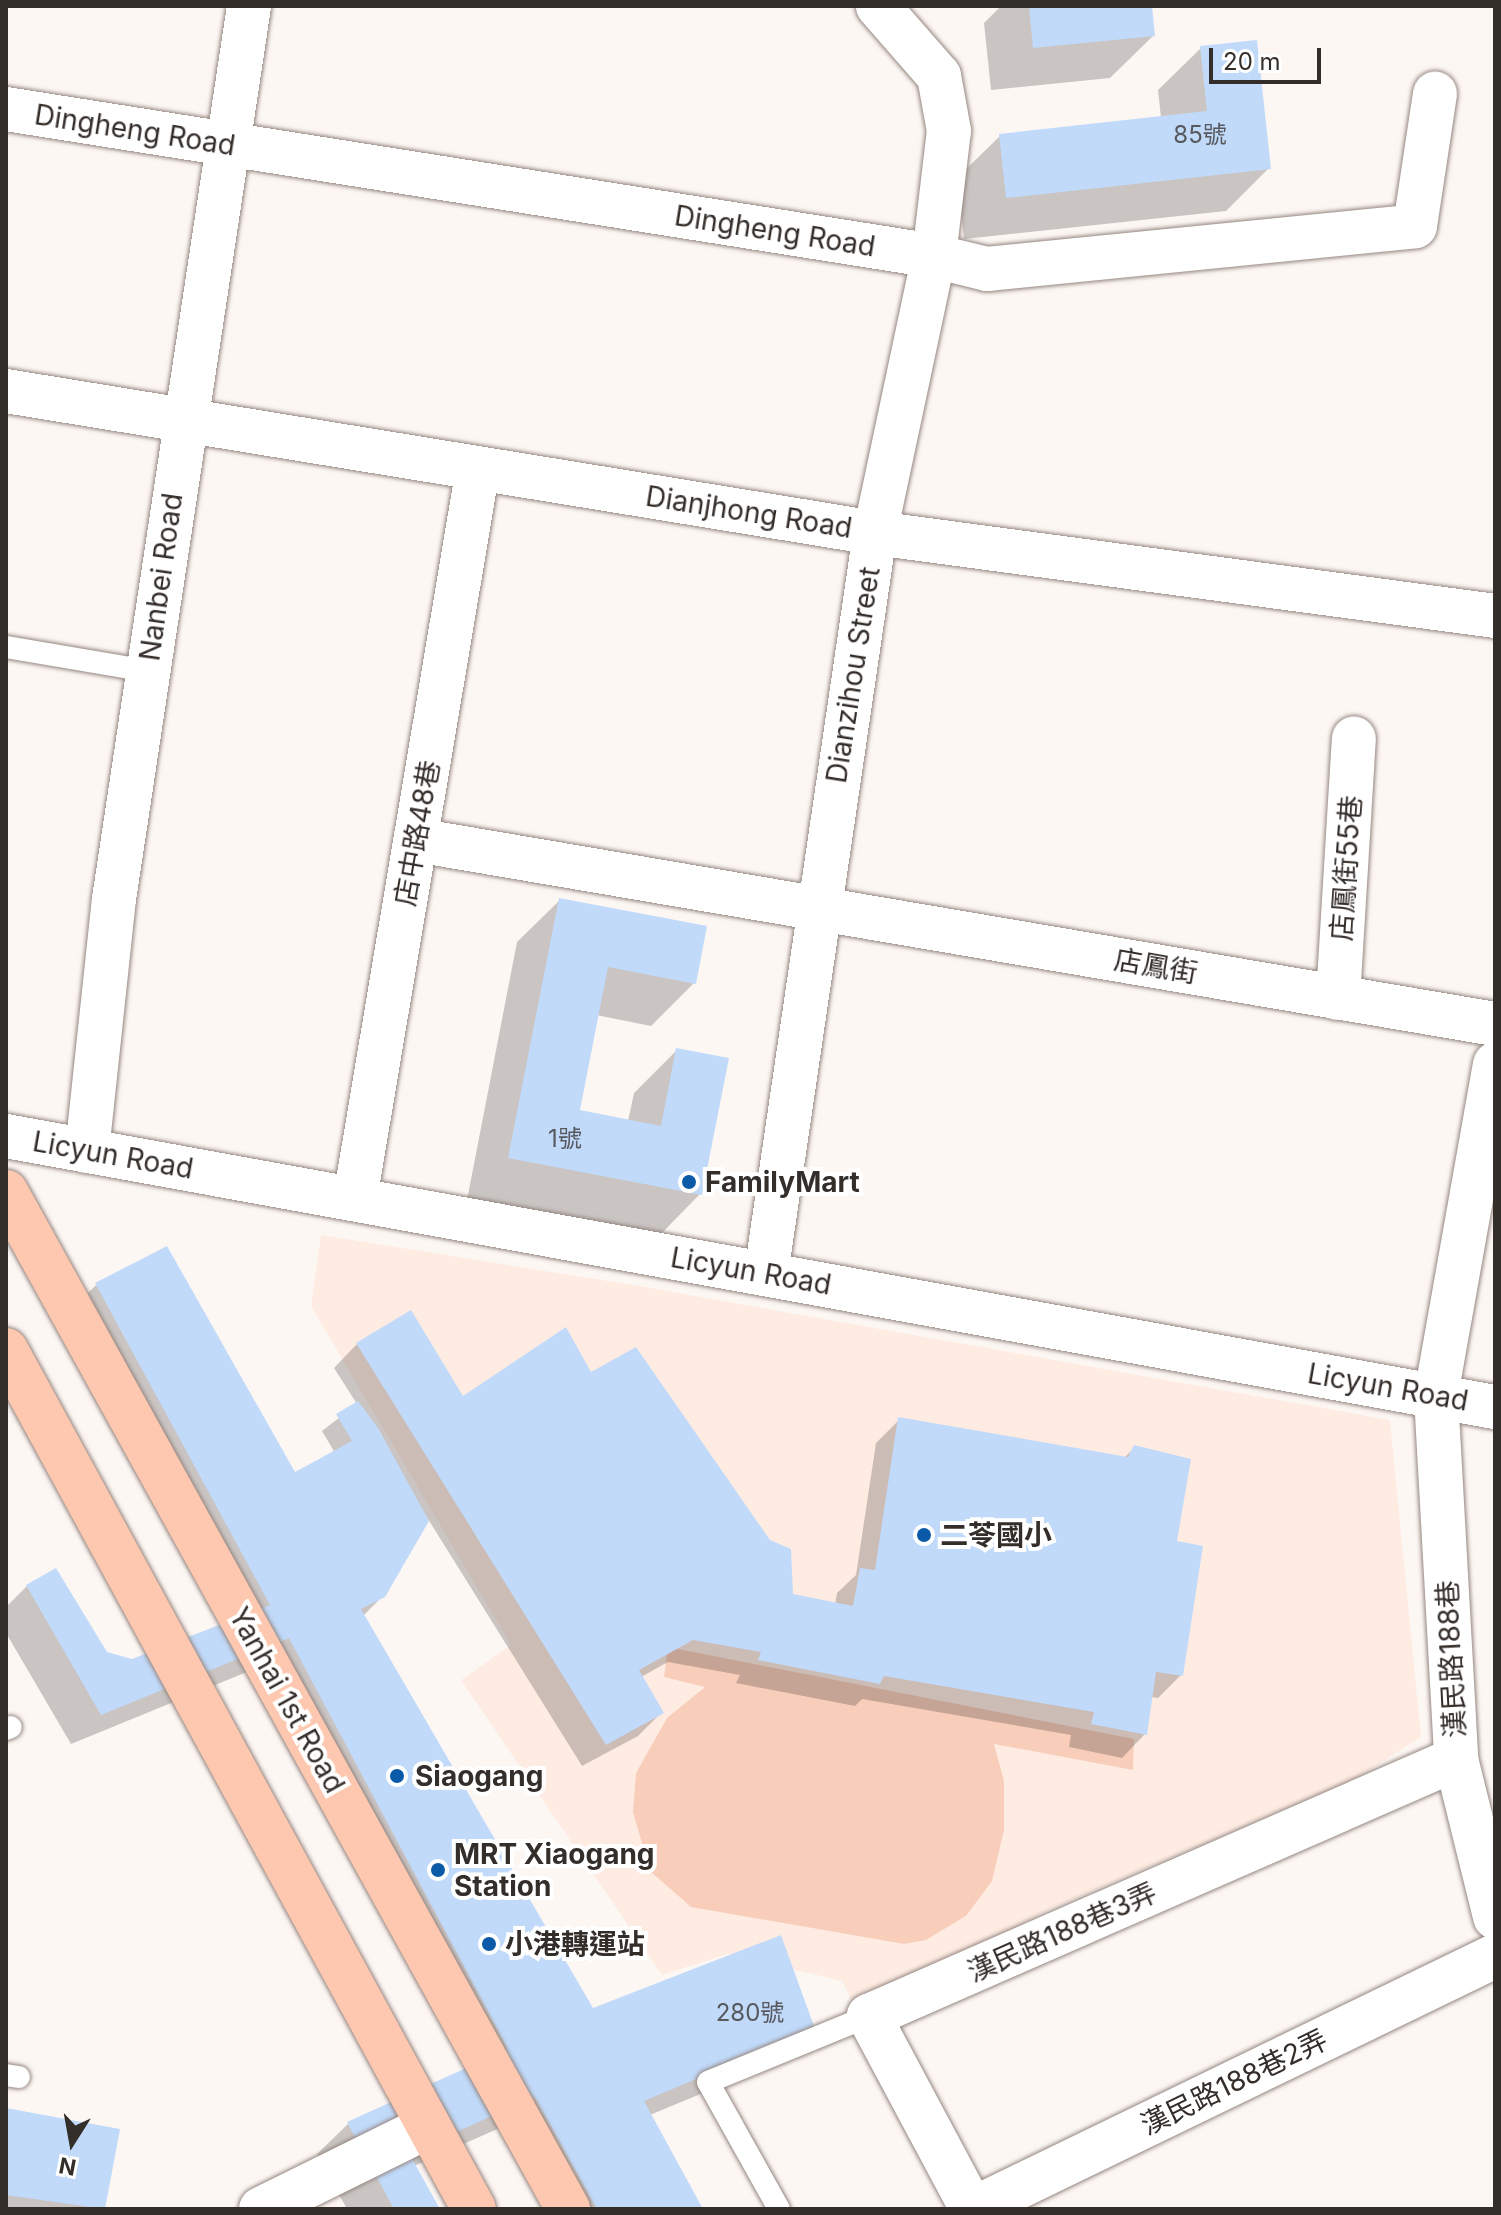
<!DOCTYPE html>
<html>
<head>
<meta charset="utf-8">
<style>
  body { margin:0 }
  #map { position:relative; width:1501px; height:2215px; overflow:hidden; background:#fdf7f4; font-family:Inter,"Noto Sans TC",sans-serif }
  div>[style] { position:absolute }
  .built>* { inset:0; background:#feece3 }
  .green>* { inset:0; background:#f8cebb }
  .shadow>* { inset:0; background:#0003 }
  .building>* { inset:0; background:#c1dafa }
  .roads { filter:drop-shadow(0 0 2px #958781) drop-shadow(0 0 2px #958781) }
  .lane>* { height:22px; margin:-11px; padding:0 11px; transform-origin:11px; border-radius:11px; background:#fff }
  .street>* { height:44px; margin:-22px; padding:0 22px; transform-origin:22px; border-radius:22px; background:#fff }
  .primary>* { height:44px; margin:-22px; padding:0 22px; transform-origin:22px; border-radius:22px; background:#fec8b0 }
  .dots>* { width:22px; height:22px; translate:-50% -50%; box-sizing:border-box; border:4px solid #fff; border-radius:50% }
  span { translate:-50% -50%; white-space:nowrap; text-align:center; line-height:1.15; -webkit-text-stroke:8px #fff; paint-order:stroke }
  .number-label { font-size:24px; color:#57595f }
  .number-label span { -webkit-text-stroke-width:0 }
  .street-label { font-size:28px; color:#342e2b }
  .poi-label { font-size:28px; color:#342e2b; font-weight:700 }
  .left { translate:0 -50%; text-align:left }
  .frame { position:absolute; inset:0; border:8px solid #342e2b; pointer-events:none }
  .north { position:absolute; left:32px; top:2103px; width:80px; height:80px; -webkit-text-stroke:6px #fff; paint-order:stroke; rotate:191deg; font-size:22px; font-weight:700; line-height:32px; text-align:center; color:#342e2b }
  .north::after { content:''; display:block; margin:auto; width:28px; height:36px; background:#342e2b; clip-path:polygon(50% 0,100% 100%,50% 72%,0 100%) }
  .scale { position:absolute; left:1209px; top:48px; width:112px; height:36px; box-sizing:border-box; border:4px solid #342e2b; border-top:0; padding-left:10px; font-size:24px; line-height:28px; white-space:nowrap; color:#342e2b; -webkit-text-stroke:6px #fff; paint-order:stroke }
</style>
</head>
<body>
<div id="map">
  <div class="built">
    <div style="clip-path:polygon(321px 1235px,645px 1287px,1390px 1420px,1421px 1737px,1355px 1779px,1046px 1911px,858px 2013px,842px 1981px,727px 1954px,662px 1975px,461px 1680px,511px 1645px,311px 1306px)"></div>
  </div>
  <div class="green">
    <div style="clip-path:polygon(668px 1647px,1134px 1739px,1133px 1770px,994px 1744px,1004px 1781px,1004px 1830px,992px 1881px,966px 1916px,926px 1940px,904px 1944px,691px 1907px,650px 1871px,633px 1812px,636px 1773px,667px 1718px,705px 1687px,664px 1677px)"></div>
  </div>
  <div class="shadow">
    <div style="clip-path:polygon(1001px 6px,1150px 6px,1153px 36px,1110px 78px,991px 90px,984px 23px)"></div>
    <div style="clip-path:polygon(1201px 48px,1269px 168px,1226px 211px,964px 239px,957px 178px,1000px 136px,1161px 118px,1158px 90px)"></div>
    <div style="clip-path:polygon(560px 900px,694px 983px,651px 1026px,596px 1015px,577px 1112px,628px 1121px,634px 1093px,677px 1050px,700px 1194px,658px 1237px,467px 1200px,517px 942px)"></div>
    <div style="clip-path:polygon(96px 1285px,294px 1475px,335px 1453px,322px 1431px,357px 1404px,334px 1368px,357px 1344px,462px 1399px,591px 1374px,791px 1596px,835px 1605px,837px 1593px,856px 1575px,876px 1443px,899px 1420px,1124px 1458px,1135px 1447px,1174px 1542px,1181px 1675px,1158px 1698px,1151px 1697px,1145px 1734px,1122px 1758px,1069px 1747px,1071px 1735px,862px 1699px,855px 1706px,736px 1683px,740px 1675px,668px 1662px,641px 1677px,661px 1713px,638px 1736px,582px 1766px,428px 1519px,384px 1595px,363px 1616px,593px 2010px,782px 2060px,650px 2115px,701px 2209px,550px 2209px,504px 2126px,414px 2166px,438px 2209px,347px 2209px,317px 2154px,348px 2124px,471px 2068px,259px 1667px,71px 1744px,6px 1633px,6px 1607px,27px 1586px,106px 1654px,132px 1662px,233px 1622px,66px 1315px)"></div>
    <div style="clip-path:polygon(6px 2111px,117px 2131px,103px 2209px,6px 2209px)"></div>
  </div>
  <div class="building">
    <div style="clip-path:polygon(1029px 6px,1152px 6px,1155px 36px,1033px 48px)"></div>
    <div style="clip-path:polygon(1257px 40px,1271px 169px,1006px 198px,999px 134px,1207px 111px,1200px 46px)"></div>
    <div style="clip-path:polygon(559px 898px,707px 926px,696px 984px,608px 967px,580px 1110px,661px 1126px,676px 1048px,729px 1058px,702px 1195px,508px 1158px)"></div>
    <div style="clip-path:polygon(167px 1246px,295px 1472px,352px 1441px,336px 1414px,358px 1401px,378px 1428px,429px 1521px,385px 1597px,361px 1609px,593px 2008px,781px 1935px,815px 2029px,644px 2101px,703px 2209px,597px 2209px,535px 2097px,409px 2153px,440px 2209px,394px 2209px,347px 2122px,508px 2049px,289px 1638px,101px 1715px,26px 1585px,56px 1568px,107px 1652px,132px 1659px,270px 1605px,95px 1283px)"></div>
    <div style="clip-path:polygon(411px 1310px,463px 1396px,566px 1327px,591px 1372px,636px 1347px,770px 1540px,791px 1549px,793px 1594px,853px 1606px,860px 1568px,875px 1570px,898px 1417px,1128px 1457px,1134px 1445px,1191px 1459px,1177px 1541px,1203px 1546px,1183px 1676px,1156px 1672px,1147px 1735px,1091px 1724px,1094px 1712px,884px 1676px,880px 1684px,758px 1660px,761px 1652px,693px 1640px,639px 1670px,664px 1713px,606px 1745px,356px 1343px)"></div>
    <div style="clip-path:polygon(6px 2108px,120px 2129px,105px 2209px,6px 2195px)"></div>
  </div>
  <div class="roads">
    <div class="lane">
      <div style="left:6px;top:647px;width:144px;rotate:9.6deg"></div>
      <div style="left:6px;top:1729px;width:5px;rotate:-22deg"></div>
      <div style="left:6px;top:2075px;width:13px;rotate:9deg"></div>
      <div style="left:779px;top:2209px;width:145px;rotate:-119.2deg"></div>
      <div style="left:708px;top:2082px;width:174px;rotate:-22.3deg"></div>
    </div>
    <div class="street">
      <div style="left:6px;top:109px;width:940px;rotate:9deg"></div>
      <div style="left:934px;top:256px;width:55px;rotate:13.8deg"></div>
      <div style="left:987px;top:269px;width:430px;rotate:-5.7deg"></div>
      <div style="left:1415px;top:226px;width:134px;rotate:-81.4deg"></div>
      <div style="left:6px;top:391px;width:881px;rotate:9.28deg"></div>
      <div style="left:875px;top:533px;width:626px;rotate:7.62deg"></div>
      <div style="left:416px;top:840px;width:1095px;rotate:9.68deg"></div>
      <div style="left:1338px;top:998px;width:260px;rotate:-86.5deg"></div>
      <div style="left:1495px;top:1064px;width:337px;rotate:100.1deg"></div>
      <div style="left:1436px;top:1396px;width:364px;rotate:86.8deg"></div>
      <div style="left:1456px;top:1759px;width:163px;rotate:76.1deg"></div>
      <div style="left:6px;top:1136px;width:1513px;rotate:10.32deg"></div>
      <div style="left:87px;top:1151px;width:253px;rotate:-83.9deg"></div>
      <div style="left:114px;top:899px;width:903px;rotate:-81.4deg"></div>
      <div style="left:355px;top:1199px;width:741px;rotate:-80.45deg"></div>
      <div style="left:766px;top:1274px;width:749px;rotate:-81.63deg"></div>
      <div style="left:875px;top:533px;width:283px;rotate:-78deg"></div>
      <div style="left:934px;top:256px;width:126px;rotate:-83.2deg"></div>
      <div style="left:949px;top:131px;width:56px;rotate:-100.3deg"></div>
      <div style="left:939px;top:76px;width:93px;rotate:-131.1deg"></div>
      <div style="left:261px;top:2209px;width:187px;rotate:-26.3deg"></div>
      <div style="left:972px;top:2209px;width:219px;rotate:-118.1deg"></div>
      <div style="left:869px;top:2016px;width:641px;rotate:-23.64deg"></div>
      <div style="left:973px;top:2209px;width:580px;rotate:-25.86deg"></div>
    </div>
    <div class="primary">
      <div style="left:6px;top:1192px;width:1162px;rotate:61.07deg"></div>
      <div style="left:6px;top:1350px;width:978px;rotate:61.42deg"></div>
    </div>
  </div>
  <div class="dots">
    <div style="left:689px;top:1182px;background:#0a5aa8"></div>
    <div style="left:924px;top:1535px;background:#0a5aa8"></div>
    <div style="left:397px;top:1776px;background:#0a5aa8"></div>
    <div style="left:438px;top:1870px;background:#0a5aa8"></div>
    <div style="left:489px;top:1944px;background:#0a5aa8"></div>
  </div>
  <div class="number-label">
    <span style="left:1200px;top:135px">85號</span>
    <span style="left:565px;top:1139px">1號</span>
    <span style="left:750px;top:2013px">280號</span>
  </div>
  <div class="street-label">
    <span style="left:135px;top:130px;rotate:9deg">Dingheng Road</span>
    <span style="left:775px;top:231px;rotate:9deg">Dingheng Road</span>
    <span style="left:749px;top:512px;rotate:9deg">Dianjhong Road</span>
    <span style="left:161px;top:577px;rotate:-82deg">Nanbei Road</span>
    <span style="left:853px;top:675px;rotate:-81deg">Dianzihou Street</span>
    <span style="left:417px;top:833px;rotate:-80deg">店中路48巷</span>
    <span style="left:1346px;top:868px;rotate:-86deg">店鳳街55巷</span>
    <span style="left:1156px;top:966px;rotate:10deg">店鳳街</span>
    <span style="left:113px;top:1155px;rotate:10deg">Licyun Road</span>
    <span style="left:751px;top:1271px;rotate:10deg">Licyun Road</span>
    <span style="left:1388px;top:1387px;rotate:10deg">Licyun Road</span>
    <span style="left:1451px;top:1659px;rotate:-93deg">漢民路188巷</span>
    <span style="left:287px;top:1700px;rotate:61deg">Yanhai 1st Road</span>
    <span style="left:1062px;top:1932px;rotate:-24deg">漢民路188巷3弄</span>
    <span style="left:1234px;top:2082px;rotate:-26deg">漢民路188巷2弄</span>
  </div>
  <div class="poi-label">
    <span class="left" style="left:705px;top:1182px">FamilyMart</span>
    <span class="left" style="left:940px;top:1535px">二苓國小</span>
    <span class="left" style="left:415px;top:1776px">Siaogang</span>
    <span class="left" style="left:454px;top:1870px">MRT Xiaogang<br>Station</span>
    <span class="left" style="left:505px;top:1944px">小港轉運站</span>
  </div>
  <div class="frame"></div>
  <div class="north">N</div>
  <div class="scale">20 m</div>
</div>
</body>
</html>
